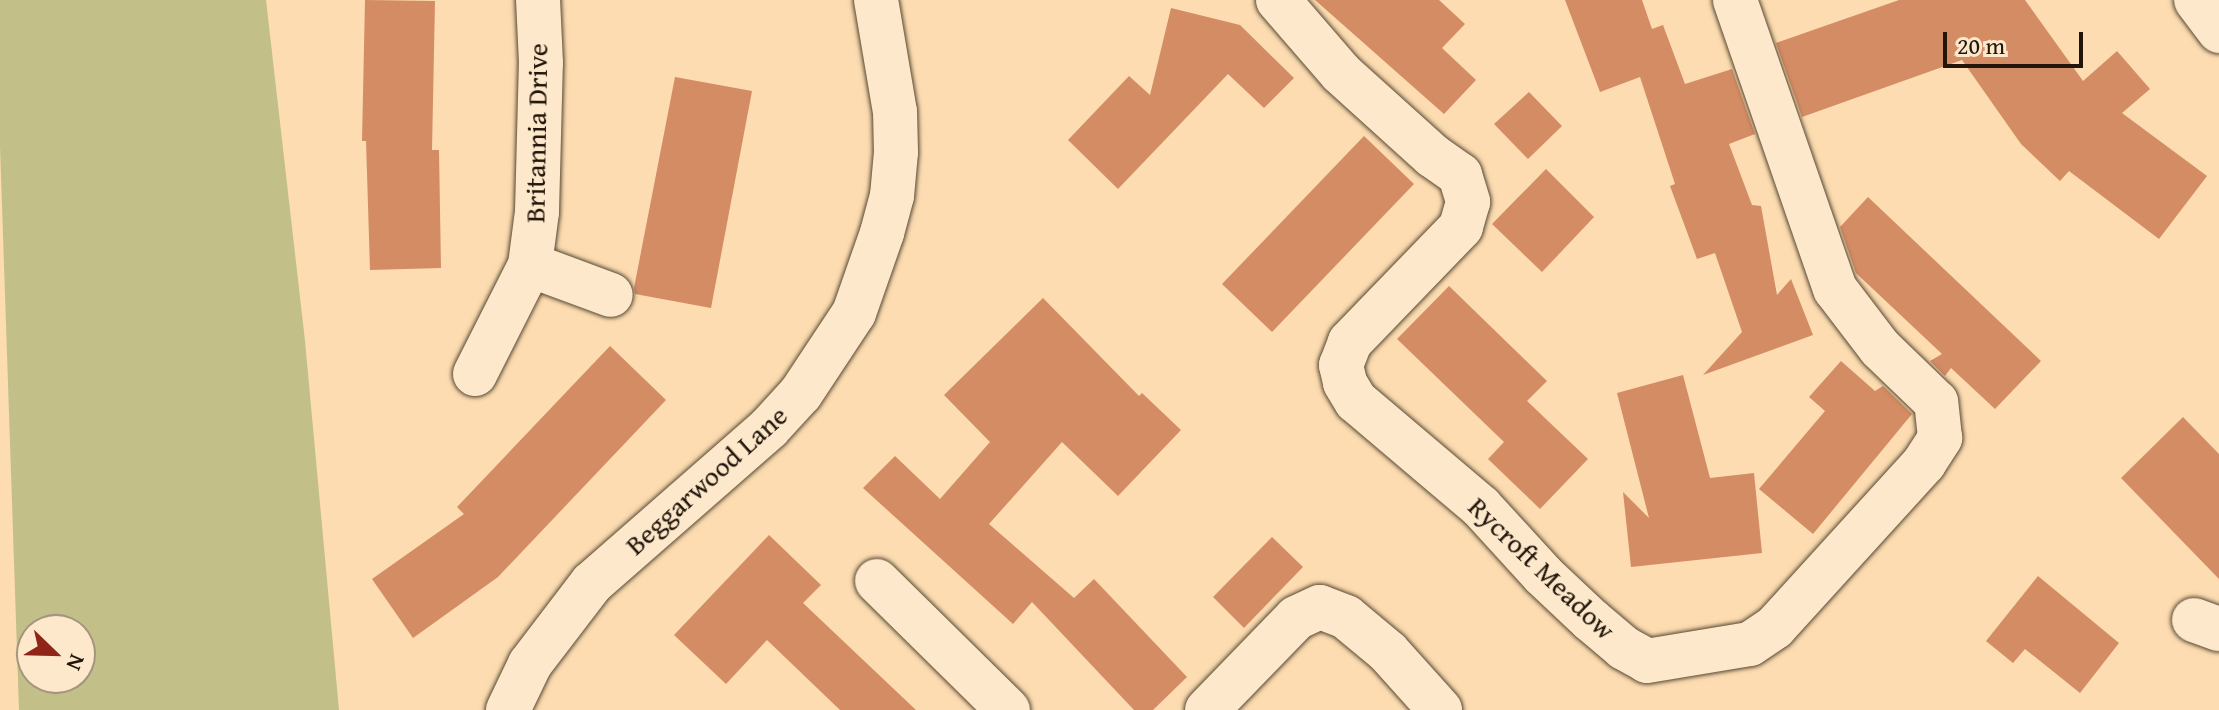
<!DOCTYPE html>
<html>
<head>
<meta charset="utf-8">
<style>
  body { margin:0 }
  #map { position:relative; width:2219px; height:710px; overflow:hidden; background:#fcdcb0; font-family:"Gentium Book Plus",serif }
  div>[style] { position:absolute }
  .green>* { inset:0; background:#c2bf89 }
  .building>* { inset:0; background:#d48c64 }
  .roads { filter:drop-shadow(0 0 2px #584834) drop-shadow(0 0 2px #584834) }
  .minor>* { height:44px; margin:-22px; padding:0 22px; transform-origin:22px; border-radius:22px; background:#fde8cc }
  span { translate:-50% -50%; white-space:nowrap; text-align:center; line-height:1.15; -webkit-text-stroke:8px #fde8cc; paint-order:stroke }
  .street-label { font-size:28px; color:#22160b }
  .north { position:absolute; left:16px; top:614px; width:80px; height:80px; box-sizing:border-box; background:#fde8cc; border:2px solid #a5947f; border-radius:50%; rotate:113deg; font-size:22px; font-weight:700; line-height:32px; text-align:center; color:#22160b }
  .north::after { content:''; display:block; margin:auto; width:28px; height:36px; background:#8f2418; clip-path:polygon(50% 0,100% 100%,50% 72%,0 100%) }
  .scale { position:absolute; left:1943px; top:32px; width:140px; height:36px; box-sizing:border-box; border:4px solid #22160b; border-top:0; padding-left:10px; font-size:24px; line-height:28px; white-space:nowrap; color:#22160b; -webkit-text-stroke:6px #fde8cc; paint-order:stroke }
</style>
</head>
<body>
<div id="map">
  <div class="green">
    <div style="clip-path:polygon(evenodd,0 0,266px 0,305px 341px,339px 710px,19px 710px,0 146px,0 0,32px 630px,80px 630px,80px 678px,32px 678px,32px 630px)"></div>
  </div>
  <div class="building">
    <div style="clip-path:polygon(365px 0,435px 1px,432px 150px,439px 150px,441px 268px,370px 270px,366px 141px,362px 141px)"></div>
    <div style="clip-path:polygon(1315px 0,1439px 0,1465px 24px,1442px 48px,1476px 80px,1444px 114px)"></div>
    <div style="clip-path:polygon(1565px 0,1642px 0,1652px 29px,1663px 25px,1685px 84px,1732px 69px,1755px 134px,1729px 144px,1752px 205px,1761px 206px,1777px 295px,1791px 279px,1813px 335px,1703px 375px,1742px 332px,1715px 253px,1697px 259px,1670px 186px,1675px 184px,1640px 77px,1600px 92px)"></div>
    <div style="clip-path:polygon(1899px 0,2025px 0,2083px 81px,2117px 51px,2150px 89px,2122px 113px,2207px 176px,2159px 239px,2069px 171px,2060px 181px,2021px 144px,1962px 60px,1802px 117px,1776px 43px)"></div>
    <div style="clip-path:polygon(1171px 8px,1240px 25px,1294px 78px,1264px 108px,1228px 74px,1118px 189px,1068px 140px,1129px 76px,1150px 95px)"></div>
    <div style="clip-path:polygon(675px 77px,752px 91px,711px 308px,635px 294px,634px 288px)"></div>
    <div style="clip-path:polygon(1529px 92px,1562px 126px,1528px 159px,1494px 124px)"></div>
    <div style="clip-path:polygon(1364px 136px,1414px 184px,1272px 332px,1222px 284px)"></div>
    <div style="clip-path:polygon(1546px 169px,1594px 217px,1542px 272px,1492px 224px)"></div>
    <div style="clip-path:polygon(1868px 197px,2041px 361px,1995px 409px,1951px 368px,1945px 376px,1930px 361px,1942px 354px,1856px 273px,1840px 227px)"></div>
    <div style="clip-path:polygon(1449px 286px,1547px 381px,1527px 401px,1588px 459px,1540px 509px,1488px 459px,1504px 442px,1397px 339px)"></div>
    <div style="clip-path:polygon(1043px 298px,1139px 396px,1142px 393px,1181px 430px,1118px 496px,1062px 442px,989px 524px,1074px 598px,1094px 579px,1187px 677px,1153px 710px,1134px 710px,1032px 602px,1013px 624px,863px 488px,895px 456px,940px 499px,990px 442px,944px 395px)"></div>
    <div style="clip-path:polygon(610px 346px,666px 400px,498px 577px,413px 638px,372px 579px,464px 514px,457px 507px)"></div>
    <div style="clip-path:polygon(1841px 361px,1875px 391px,1883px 386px,1912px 414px,1813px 534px,1759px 489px,1825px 411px,1809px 397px)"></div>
    <div style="clip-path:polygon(1683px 375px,1710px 478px,1754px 473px,1762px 553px,1631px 567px,1623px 492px,1649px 518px,1617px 393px)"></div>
    <div style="clip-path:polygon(2183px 417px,2219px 454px,2219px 579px,2121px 478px)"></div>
    <div style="clip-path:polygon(769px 535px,821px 585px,803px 603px,916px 710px,840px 710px,767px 640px,726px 684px,674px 635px)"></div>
    <div style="clip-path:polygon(1272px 537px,1303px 567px,1244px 628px,1213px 597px)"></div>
    <div style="clip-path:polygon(2038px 576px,2119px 643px,2080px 693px,2025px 649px,2013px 663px,1986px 641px)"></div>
  </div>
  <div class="roads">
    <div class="minor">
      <div style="left:1278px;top:0;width:96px;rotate:49.2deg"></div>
      <div style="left:1341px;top:73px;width:124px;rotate:42.1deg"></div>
      <div style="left:1433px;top:156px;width:33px;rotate:35deg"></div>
      <div style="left:1460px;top:175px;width:28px;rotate:73deg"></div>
      <div style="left:1468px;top:202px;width:26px;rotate:106deg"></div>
      <div style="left:1461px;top:227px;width:160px;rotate:134deg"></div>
      <div style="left:1350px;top:342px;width:25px;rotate:111deg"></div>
      <div style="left:1341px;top:365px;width:18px;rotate:77deg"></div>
      <div style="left:1345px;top:383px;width:21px;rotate:59deg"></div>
      <div style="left:1356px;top:401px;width:164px;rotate:40.3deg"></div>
      <div style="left:1481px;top:507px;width:92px;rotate:47.6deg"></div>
      <div style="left:1543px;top:575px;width:66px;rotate:43.2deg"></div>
      <div style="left:1591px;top:620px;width:43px;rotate:40.3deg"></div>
      <div style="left:1624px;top:648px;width:26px;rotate:29deg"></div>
      <div style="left:1647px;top:661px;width:104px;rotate:-9.4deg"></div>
      <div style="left:1750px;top:644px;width:30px;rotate:-34deg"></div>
      <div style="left:1775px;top:627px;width:222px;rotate:-47.7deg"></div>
      <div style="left:1924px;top:463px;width:30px;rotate:-57deg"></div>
      <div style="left:1940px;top:438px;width:36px;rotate:-96deg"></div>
      <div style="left:1936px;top:402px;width:78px;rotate:-136deg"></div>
      <div style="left:1880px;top:348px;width:74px;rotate:-127.3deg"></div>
      <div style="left:1835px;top:289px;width:306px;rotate:-109.1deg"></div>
      <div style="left:2196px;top:0;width:39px;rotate:53deg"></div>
      <div style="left:530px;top:265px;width:86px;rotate:20.3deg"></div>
      <div style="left:475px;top:374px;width:122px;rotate:-63.2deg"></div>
      <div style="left:530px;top:265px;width:53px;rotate:-82.5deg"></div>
      <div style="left:537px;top:212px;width:149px;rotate:-88.5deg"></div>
      <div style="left:541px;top:63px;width:63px;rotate:-92.7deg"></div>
      <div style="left:877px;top:581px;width:184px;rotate:44.6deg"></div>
      <div style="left:2194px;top:620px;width:27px;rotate:20deg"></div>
      <div style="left:508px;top:710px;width:51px;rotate:-64.4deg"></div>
      <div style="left:530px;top:664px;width:102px;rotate:-52.6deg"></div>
      <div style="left:592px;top:583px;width:235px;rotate:-41.2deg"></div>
      <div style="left:769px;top:428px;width:47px;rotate:-47.6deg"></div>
      <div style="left:801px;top:393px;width:96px;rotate:-56.5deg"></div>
      <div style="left:854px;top:313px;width:85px;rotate:-70.7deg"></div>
      <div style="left:882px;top:233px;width:38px;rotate:-75deg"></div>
      <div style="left:892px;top:196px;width:44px;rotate:-84.8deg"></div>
      <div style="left:896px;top:152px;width:40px;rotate:-91.4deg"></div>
      <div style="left:895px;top:112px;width:114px;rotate:-99.6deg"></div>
      <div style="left:1207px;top:710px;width:128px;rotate:-45.9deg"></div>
      <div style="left:1296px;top:618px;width:26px;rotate:-25deg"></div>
      <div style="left:1320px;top:607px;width:28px;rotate:21deg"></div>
      <div style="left:1346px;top:617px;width:55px;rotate:39.8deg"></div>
      <div style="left:1388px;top:652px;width:78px;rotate:48.1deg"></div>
    </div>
  </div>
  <div class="street-label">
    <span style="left:536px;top:133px;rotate:-89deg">Britannia Drive</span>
    <span style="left:706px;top:480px;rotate:-42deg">Beggarwood Lane</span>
    <span style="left:1542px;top:568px;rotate:44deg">Rycroft Meadow</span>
  </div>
  <div class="north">N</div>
  <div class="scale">20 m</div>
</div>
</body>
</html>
